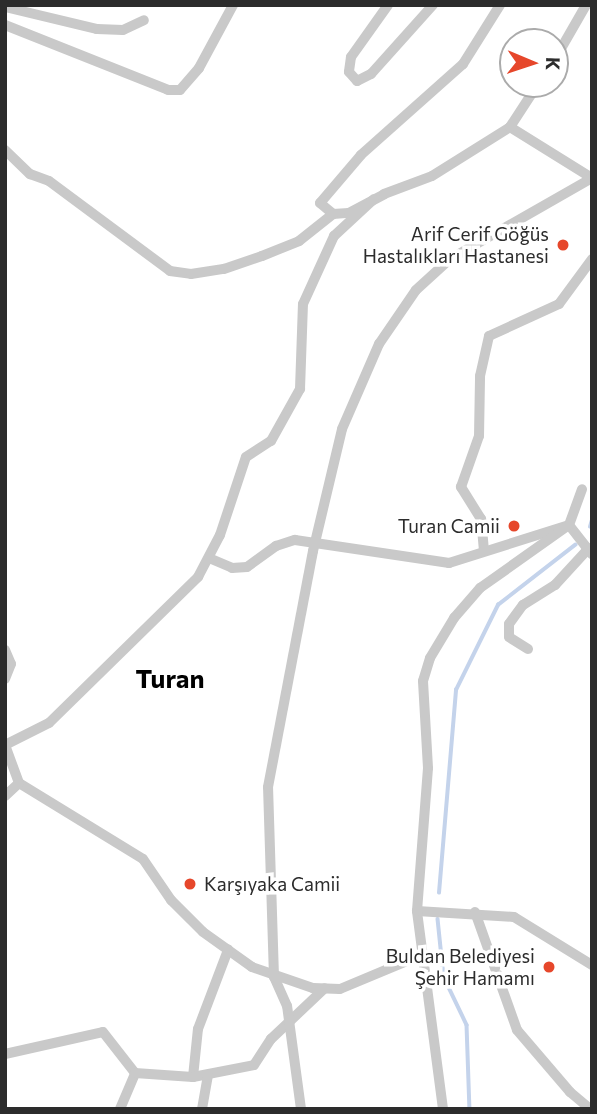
<!DOCTYPE html>
<html>
<head>
<meta charset="utf-8">
<style>
  body { margin:0 }
  #map { position:relative; width:597px; height:1114px; overflow:hidden; background:#fff; font-family:Commissioner,sans-serif }
  div>[style] { position:absolute }
  .stream>* { height:3.5px; margin:-1.75px; padding:0 1.75px; transform-origin:1.75px; border-radius:1.75px; background:#c4d3eb }
  .street>* { height:10px; margin:-5px; padding:0 5px; transform-origin:5px; border-radius:5px; background:#c9c9c9 }
  .dots>* { width:19px; height:19px; translate:-50% -50%; box-sizing:border-box; border:4px solid #fff; border-radius:50% }
  span { translate:-50% -50%; white-space:nowrap; text-align:center; line-height:1.15; -webkit-text-stroke:7px #fff; paint-order:stroke }
  .poi-label { font-size:19px; color:#2c2c2c }
  .right { translate:-100% -50%; text-align:right }
  .left { translate:0 -50%; text-align:left }
  .district-label { font-size:26px; color:#000; font-weight:700 }
  .frame { position:absolute; inset:0; border:7px solid #2c2c2c; pointer-events:none }
  .north { position:absolute; left:499px; top:28px; width:70px; height:70px; box-sizing:border-box; background:#fff; border:2px solid #ababab; border-radius:50%; rotate:92deg; font-size:19px; font-weight:700; line-height:28px; text-align:center; color:#2c2c2c }
  .north::after { content:''; display:block; margin:auto; width:24px; height:32px; background:#e6472b; clip-path:polygon(50% 0,100% 100%,50% 72%,0 100%) }
</style>
</head>
<body>
<div id="map">
  <div class="stream">
    <div style="left:590px;top:527px;width:7px;rotate:-74deg"></div>
    <div style="left:439px;top:893px;width:204px;rotate:-85.2deg"></div>
    <div style="left:456px;top:690px;width:95px;rotate:-63.7deg"></div>
    <div style="left:498px;top:605px;width:98px;rotate:-37.9deg"></div>
    <div style="left:438px;top:919px;width:58px;rotate:84.1deg"></div>
    <div style="left:444px;top:977px;width:53px;rotate:64.4deg"></div>
    <div style="left:467px;top:1025px;width:84px;rotate:88deg"></div>
  </div>
  <div class="street">
    <div style="left:388px;top:5px;width:64px;rotate:125.4deg"></div>
    <div style="left:351px;top:57px;width:15px;rotate:98deg"></div>
    <div style="left:349px;top:72px;width:12px;rotate:48deg"></div>
    <div style="left:357px;top:81px;width:16px;rotate:-27deg"></div>
    <div style="left:371px;top:74px;width:93px;rotate:-48.1deg"></div>
    <div style="left:500px;top:5px;width:70px;rotate:122.1deg"></div>
    <div style="left:463px;top:64px;width:137px;rotate:138.3deg"></div>
    <div style="left:361px;top:155px;width:63px;rotate:130.5deg"></div>
    <div style="left:320px;top:203px;width:17px;rotate:40deg"></div>
    <div style="left:333px;top:214px;width:16px;rotate:-4deg"></div>
    <div style="left:349px;top:213px;width:40px;rotate:-28deg"></div>
    <div style="left:384px;top:194px;width:51px;rotate:-20.6deg"></div>
    <div style="left:432px;top:176px;width:92px;rotate:-32.1deg"></div>
    <div style="left:510px;top:127px;width:97px;rotate:31.9deg"></div>
    <div style="left:5px;top:7px;width:95px;rotate:13.4deg"></div>
    <div style="left:97px;top:29px;width:26px;rotate:2deg"></div>
    <div style="left:123px;top:30px;width:23px;rotate:-25deg"></div>
    <div style="left:5px;top:25px;width:175px;rotate:21.7deg"></div>
    <div style="left:168px;top:90px;width:12px"></div>
    <div style="left:180px;top:90px;width:29px;rotate:-49deg"></div>
    <div style="left:199px;top:68px;width:72px;rotate:-61.6deg"></div>
    <div style="left:555px;top:59px;width:62px;rotate:-60.1deg"></div>
    <div style="left:510px;top:127px;width:51px;rotate:-56.9deg"></div>
    <div style="left:5px;top:150px;width:35px;rotate:44deg"></div>
    <div style="left:30px;top:174px;width:20px;rotate:20deg"></div>
    <div style="left:49px;top:181px;width:151px;rotate:36.6deg"></div>
    <div style="left:170px;top:271px;width:21px;rotate:8deg"></div>
    <div style="left:191px;top:274px;width:33px;rotate:-9deg"></div>
    <div style="left:224px;top:269px;width:40px;rotate:-18.9deg"></div>
    <div style="left:262px;top:256px;width:40px;rotate:-22deg"></div>
    <div style="left:299px;top:241px;width:43px;rotate:-38.5deg"></div>
    <div style="left:484px;top:551px;width:32px;rotate:-95deg"></div>
    <div style="left:481px;top:519px;width:38px;rotate:-122deg"></div>
    <div style="left:461px;top:487px;width:54px;rotate:-70.6deg"></div>
    <div style="left:479px;top:436px;width:60px;rotate:-89deg"></div>
    <div style="left:480px;top:376px;width:41px;rotate:-77.3deg"></div>
    <div style="left:489px;top:336px;width:77px;rotate:-24.6deg"></div>
    <div style="left:559px;top:304px;width:56px;rotate:-53.7deg"></div>
    <div style="left:209px;top:558px;width:25px;rotate:23deg"></div>
    <div style="left:232px;top:568px;width:15px;rotate:-4deg"></div>
    <div style="left:247px;top:567px;width:36px;rotate:-36deg"></div>
    <div style="left:276px;top:546px;width:20px;rotate:-18deg"></div>
    <div style="left:295px;top:540px;width:156px;rotate:8.5deg"></div>
    <div style="left:449px;top:563px;width:126px;rotate:-17.6deg"></div>
    <div style="left:569px;top:525px;width:37px;rotate:52deg"></div>
    <div style="left:528px;top:649px;width:22px;rotate:-148deg"></div>
    <div style="left:509px;top:637px;width:13px;rotate:-90deg"></div>
    <div style="left:509px;top:624px;width:24px;rotate:-54deg"></div>
    <div style="left:523px;top:605px;width:38px;rotate:-32deg"></div>
    <div style="left:555px;top:585px;width:50px;rotate:-47.4deg"></div>
    <div style="left:5px;top:650px;width:15px;rotate:67deg"></div>
    <div style="left:11px;top:664px;width:16px;rotate:112deg"></div>
    <div style="left:5px;top:745px;width:49px;rotate:-26.6deg"></div>
    <div style="left:49px;top:723px;width:209px;rotate:-44.4deg"></div>
    <div style="left:198px;top:577px;width:47px;rotate:-62.4deg"></div>
    <div style="left:220px;top:535px;width:82px;rotate:-71.6deg"></div>
    <div style="left:246px;top:457px;width:30px;rotate:-33deg"></div>
    <div style="left:271px;top:441px;width:60px;rotate:-60.9deg"></div>
    <div style="left:300px;top:389px;width:85px;rotate:-88deg"></div>
    <div style="left:303px;top:304px;width:75px;rotate:-65.5deg"></div>
    <div style="left:334px;top:236px;width:54px;rotate:-42.8deg"></div>
    <div style="left:5px;top:745px;width:40px;rotate:69.8deg"></div>
    <div style="left:19px;top:783px;width:145px;rotate:31.5deg"></div>
    <div style="left:143px;top:859px;width:50px;rotate:55.7deg"></div>
    <div style="left:171px;top:900px;width:45px;rotate:45deg"></div>
    <div style="left:203px;top:932px;width:60px;rotate:35.5deg"></div>
    <div style="left:252px;top:967px;width:65px;rotate:19deg"></div>
    <div style="left:313px;top:988px;width:27px;rotate:2deg"></div>
    <div style="left:340px;top:989px;width:86px;rotate:-22.7deg"></div>
    <div style="left:5px;top:796px;width:19px;rotate:-43deg"></div>
    <div style="left:417px;top:911px;width:97px;rotate:3.5deg"></div>
    <div style="left:514px;top:917px;width:92px;rotate:31.6deg"></div>
    <div style="left:475px;top:912px;width:125px;rotate:70.4deg"></div>
    <div style="left:517px;top:1030px;width:82px;rotate:49.5deg"></div>
    <div style="left:570px;top:1092px;width:26px;rotate:40deg"></div>
    <div style="left:5px;top:1054px;width:100px;rotate:-12.7deg"></div>
    <div style="left:103px;top:1032px;width:52px;rotate:52deg"></div>
    <div style="left:193px;top:1077px;width:48px;rotate:-84.1deg"></div>
    <div style="left:198px;top:1029px;width:85px;rotate:-69.2deg"></div>
    <div style="left:120px;top:1109px;width:39px;rotate:-67deg"></div>
    <div style="left:135px;top:1073px;width:58px;rotate:3.9deg"></div>
    <div style="left:193px;top:1077px;width:62px;rotate:-11.1deg"></div>
    <div style="left:254px;top:1065px;width:31px;rotate:-57deg"></div>
    <div style="left:271px;top:1039px;width:74px;rotate:-43.4deg"></div>
    <div style="left:202px;top:1109px;width:34px;rotate:-80deg"></div>
    <div style="left:301px;top:1109px;width:104px;rotate:-97.7deg"></div>
    <div style="left:287px;top:1006px;width:32px;rotate:-114deg"></div>
    <div style="left:274px;top:977px;width:190px;rotate:-91.8deg"></div>
    <div style="left:268px;top:787px;width:240px;rotate:-79.2deg"></div>
    <div style="left:313px;top:551px;width:125px;rotate:-76.6deg"></div>
    <div style="left:342px;top:429px;width:93px;rotate:-66.5deg"></div>
    <div style="left:379px;top:344px;width:65px;rotate:-55.6deg"></div>
    <div style="left:416px;top:290px;width:46px;rotate:-42.4deg"></div>
    <div style="left:450px;top:259px;width:163px;rotate:-29.7deg"></div>
    <div style="left:443px;top:1109px;width:200px;rotate:-97.5deg"></div>
    <div style="left:417px;top:911px;width:143px;rotate:-85.6deg"></div>
    <div style="left:428px;top:768px;width:87px;rotate:-93.3deg"></div>
    <div style="left:423px;top:681px;width:24px;rotate:-73deg"></div>
    <div style="left:430px;top:658px;width:47px;rotate:-59deg"></div>
    <div style="left:454px;top:618px;width:40px;rotate:-49deg"></div>
    <div style="left:480px;top:588px;width:109px;rotate:-35.3deg"></div>
    <div style="left:569px;top:525px;width:38px;rotate:-70deg"></div>
  </div>
  <div class="dots">
    <div style="left:563px;top:245px;background:#e6472b"></div>
    <div style="left:514px;top:526px;background:#e6472b"></div>
    <div style="left:190px;top:884px;background:#e6472b"></div>
    <div style="left:549px;top:967px;background:#e6472b"></div>
  </div>
  <div class="poi-label">
    <span class="right" style="left:549px;top:245px">Arif Cerif Göğüs<br>Hastalıkları Hastanesi</span>
    <span class="right" style="left:500px;top:526px">Turan Camii</span>
    <span class="left" style="left:204px;top:884px">Karşıyaka Camii</span>
    <span class="right" style="left:535px;top:967px">Buldan Belediyesi<br>Şehir Hamamı</span>
  </div>
  <div class="district-label">
    <span style="left:170px;top:678px">Turan</span>
  </div>
  <div class="frame"></div>
  <div class="north">K</div>
</div>
</body>
</html>
